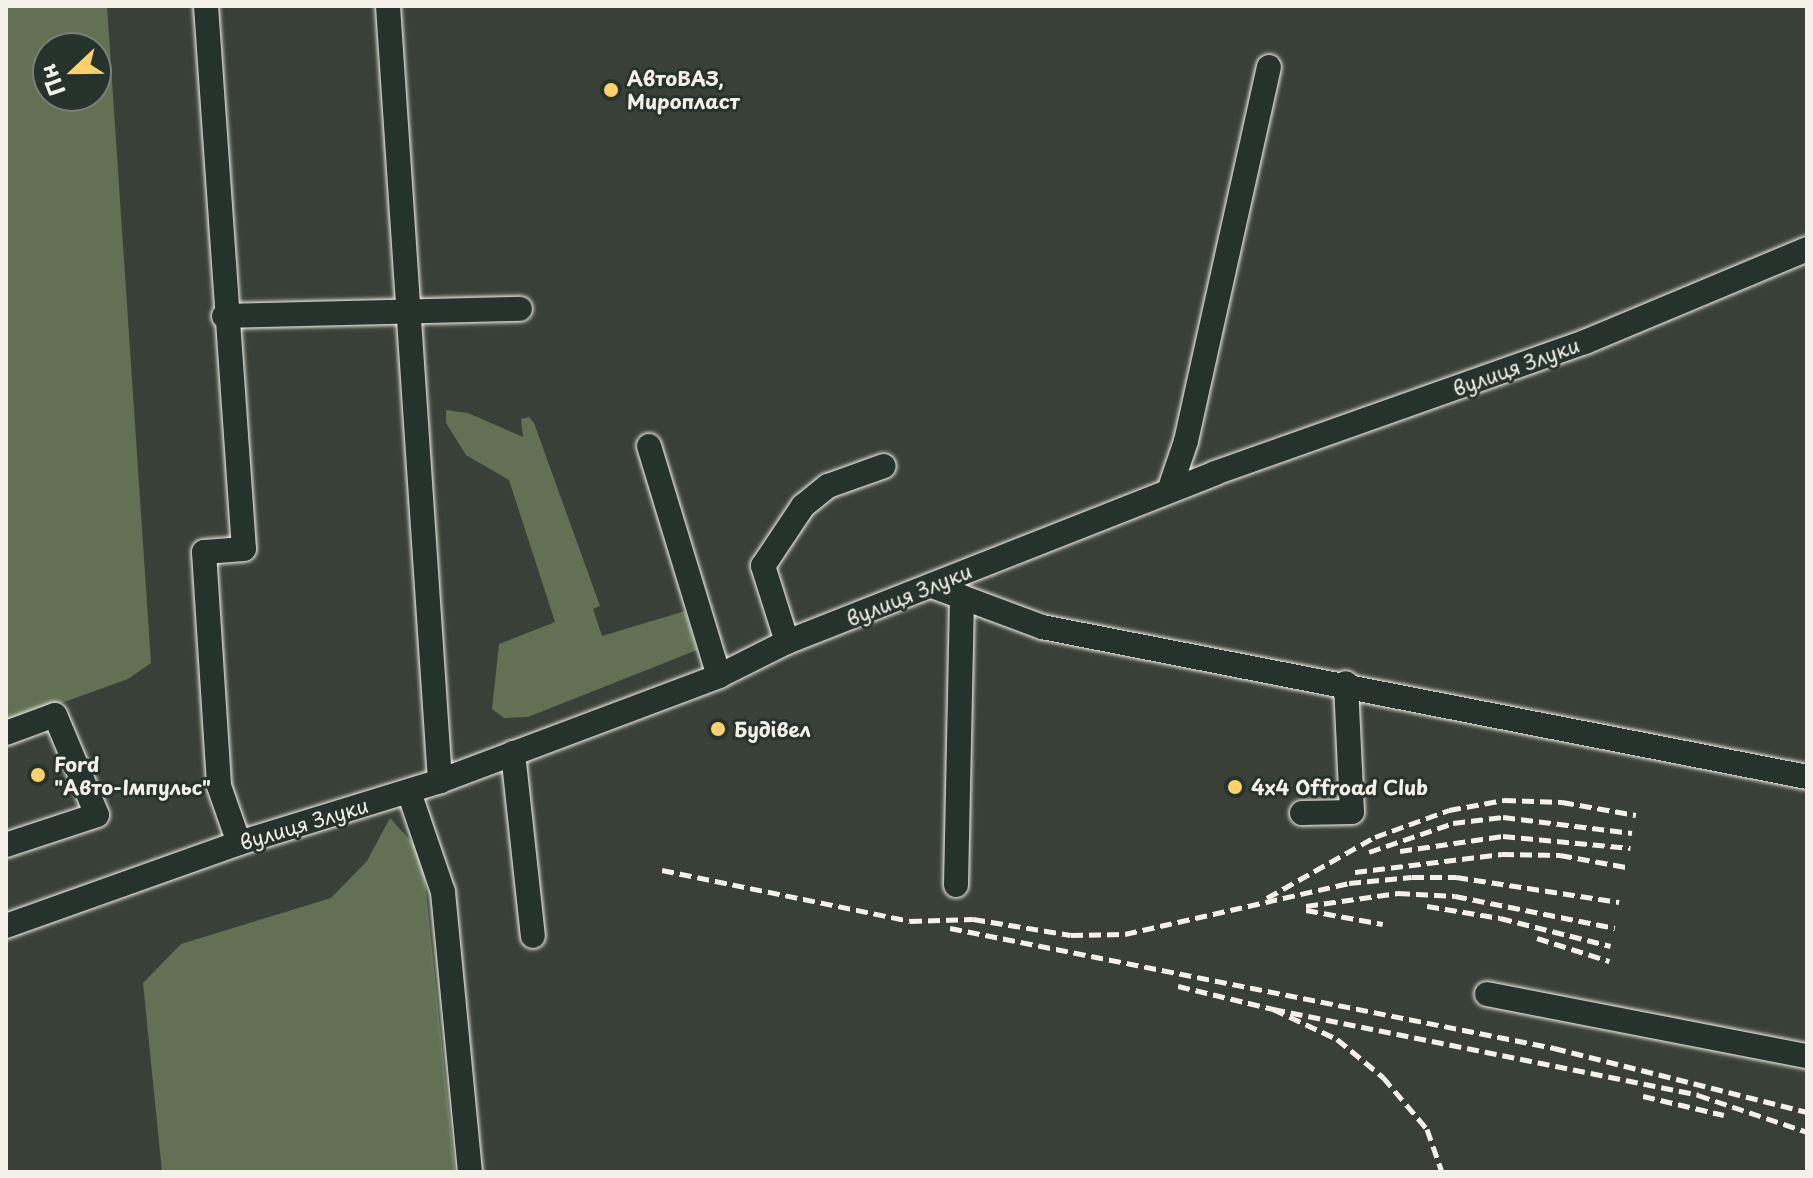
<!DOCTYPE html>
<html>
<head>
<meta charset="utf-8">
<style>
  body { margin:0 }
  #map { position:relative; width:1813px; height:1178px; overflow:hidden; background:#26332d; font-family:"Playpen Sans",sans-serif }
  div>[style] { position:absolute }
  .built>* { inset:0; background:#394037 }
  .green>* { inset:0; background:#627153 }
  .roads { filter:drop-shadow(0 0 2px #f4f1e8) drop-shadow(0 0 2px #f4f1e8) }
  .minor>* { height:24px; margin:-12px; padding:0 12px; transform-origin:12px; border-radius:12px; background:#26332d }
  .rail>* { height:5px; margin-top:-2.5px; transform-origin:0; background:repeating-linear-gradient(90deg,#f4f1e8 0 12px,transparent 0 18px) }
  .dots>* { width:22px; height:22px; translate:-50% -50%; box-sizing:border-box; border:4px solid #26332d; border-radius:50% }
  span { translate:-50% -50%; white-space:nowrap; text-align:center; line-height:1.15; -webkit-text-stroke:6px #26332d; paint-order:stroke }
  .poi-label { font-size:20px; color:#f4f1e8; font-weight:700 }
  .left { translate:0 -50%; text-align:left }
  .street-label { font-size:20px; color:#f4f1e8 }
  .frame { position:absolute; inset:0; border:8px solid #f4f1e8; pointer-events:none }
  .north { position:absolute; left:32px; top:32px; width:80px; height:80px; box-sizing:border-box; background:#26332d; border:2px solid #787f78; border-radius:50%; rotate:248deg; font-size:22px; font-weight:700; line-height:32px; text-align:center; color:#f4f1e8 }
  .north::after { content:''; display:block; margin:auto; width:28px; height:36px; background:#ffd166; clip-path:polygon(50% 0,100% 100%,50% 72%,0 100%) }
</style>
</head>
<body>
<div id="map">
  <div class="built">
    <div style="clip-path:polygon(evenodd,6px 6px,1807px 6px,1807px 1172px,6px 1172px,6px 6px,48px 48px,96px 48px,96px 96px,48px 96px,48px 48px)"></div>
  </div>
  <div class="green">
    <div style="clip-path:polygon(evenodd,6px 6px,107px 6px,151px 663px,128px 679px,6px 723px,6px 6px,48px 48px,96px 48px,96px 96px,48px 96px,48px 48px)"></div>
    <div style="clip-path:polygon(446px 410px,468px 413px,523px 437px,521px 419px,529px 417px,534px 423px,600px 606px,593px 609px,602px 636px,685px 611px,697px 650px,528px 717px,504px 718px,492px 709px,499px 644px,555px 622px,509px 480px,466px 455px,446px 423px)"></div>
    <div style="clip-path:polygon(390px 818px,422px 853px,455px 1172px,162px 1172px,143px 983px,181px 944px,331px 898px,367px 861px)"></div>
  </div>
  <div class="roads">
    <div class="minor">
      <div style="left:206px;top:6px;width:544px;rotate:86deg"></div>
      <div style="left:244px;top:549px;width:40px;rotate:175.7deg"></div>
      <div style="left:204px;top:552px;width:234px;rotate:86.3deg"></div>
      <div style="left:219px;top:786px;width:60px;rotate:70.7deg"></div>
      <div style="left:388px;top:6px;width:777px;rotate:86.16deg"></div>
      <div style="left:224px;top:316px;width:296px;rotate:-1.4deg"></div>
      <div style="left:649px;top:446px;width:240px;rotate:73.1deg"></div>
      <div style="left:1169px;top:491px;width:53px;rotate:-71.2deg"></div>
      <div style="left:1186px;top:441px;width:383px;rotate:-77.5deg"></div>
      <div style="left:932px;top:586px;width:117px;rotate:20.4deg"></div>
      <div style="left:1042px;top:627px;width:780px;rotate:11.09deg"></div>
      <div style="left:787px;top:642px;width:80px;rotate:-107.5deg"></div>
      <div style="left:763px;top:566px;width:72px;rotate:-56.3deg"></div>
      <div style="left:803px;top:506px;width:32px;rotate:-39deg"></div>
      <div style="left:828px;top:486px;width:59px;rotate:-19.7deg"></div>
      <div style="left:6px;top:733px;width:52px;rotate:-20.2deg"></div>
      <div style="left:55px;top:715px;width:108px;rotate:67.2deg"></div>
      <div style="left:97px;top:815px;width:96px;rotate:161.8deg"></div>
      <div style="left:513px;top:753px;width:184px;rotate:83.8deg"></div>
      <div style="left:409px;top:792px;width:106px;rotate:71.2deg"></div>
      <div style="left:443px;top:892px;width:281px;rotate:84.5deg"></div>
      <div style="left:1302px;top:813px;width:50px;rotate:-1.1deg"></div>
      <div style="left:1352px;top:812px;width:129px;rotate:-92.7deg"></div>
      <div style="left:956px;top:885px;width:288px;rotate:-88.8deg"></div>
      <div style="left:6px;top:926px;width:247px;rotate:-19.6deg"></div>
      <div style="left:239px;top:843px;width:210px;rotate:-17.1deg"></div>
      <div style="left:440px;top:781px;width:298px;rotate:-20.6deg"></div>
      <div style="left:719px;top:676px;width:76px;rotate:-26.6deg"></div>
      <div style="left:787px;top:642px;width:460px;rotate:-21.5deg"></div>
      <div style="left:1215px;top:473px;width:393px;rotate:-19.5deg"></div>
      <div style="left:1585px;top:342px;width:241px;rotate:-22.7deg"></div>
      <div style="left:1487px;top:994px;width:326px;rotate:11deg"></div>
    </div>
  </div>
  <div class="rail">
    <div style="left:1400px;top:851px;width:104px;rotate:-8.3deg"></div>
    <div style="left:1503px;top:836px;width:128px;rotate:5.4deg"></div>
    <div style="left:1369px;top:852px;width:89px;rotate:-19deg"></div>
    <div style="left:1453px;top:823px;width:50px;rotate:-6.8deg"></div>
    <div style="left:1503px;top:817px;width:130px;rotate:7.1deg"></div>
    <div style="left:662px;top:870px;width:253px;rotate:11.6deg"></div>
    <div style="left:910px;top:921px;width:63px;rotate:-1.8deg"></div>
    <div style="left:973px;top:919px;width:99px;rotate:9.3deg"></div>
    <div style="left:1071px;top:935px;width:54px;rotate:-1.1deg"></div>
    <div style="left:1125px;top:934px;width:230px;rotate:-12.8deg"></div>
    <div style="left:1349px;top:883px;width:63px;rotate:-5.4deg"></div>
    <div style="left:1412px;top:877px;width:44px"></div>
    <div style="left:1456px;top:877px;width:165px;rotate:8.7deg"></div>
    <div style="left:1355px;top:872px;width:148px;rotate:-7deg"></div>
    <div style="left:1502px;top:854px;width:58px;rotate:1deg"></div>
    <div style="left:1560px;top:855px;width:67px;rotate:10.3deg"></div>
    <div style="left:1267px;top:898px;width:124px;rotate:-29.5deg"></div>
    <div style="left:1375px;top:837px;width:79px;rotate:-20deg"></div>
    <div style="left:1449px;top:810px;width:56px;rotate:-10.3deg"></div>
    <div style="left:1504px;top:800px;width:58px;rotate:2deg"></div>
    <div style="left:1562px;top:802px;width:75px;rotate:10deg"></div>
    <div style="left:1306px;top:906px;width:93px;rotate:-8deg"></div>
    <div style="left:1398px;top:893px;width:57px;rotate:3deg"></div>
    <div style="left:1455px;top:896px;width:163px;rotate:11.3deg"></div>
    <div style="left:1427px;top:906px;width:74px;rotate:9.3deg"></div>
    <div style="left:1500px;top:918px;width:114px;rotate:14.2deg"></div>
    <div style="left:1306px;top:910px;width:78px;rotate:10.3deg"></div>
    <div style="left:950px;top:928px;width:616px;rotate:11.24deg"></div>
    <div style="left:1554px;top:1048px;width:261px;rotate:14.2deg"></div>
    <div style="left:1537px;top:938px;width:76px;rotate:17.7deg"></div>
    <div style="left:1178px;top:986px;width:98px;rotate:13.6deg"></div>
    <div style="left:1273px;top:1009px;width:71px;rotate:25.1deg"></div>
    <div style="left:1337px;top:1039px;width:60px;rotate:39.6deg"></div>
    <div style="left:1383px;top:1077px;width:68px;rotate:49.8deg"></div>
    <div style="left:1427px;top:1129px;width:46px;rotate:70.8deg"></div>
    <div style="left:1273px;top:1009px;width:434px;rotate:11.4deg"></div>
    <div style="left:1698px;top:1095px;width:115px;rotate:18.7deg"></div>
    <div style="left:1643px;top:1096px;width:83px;rotate:13.2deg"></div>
  </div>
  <div class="dots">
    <div style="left:611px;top:90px;background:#ffd166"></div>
    <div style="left:718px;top:729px;background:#ffd166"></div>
    <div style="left:38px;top:775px;background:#ffd166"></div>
    <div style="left:1235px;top:787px;background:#ffd166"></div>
  </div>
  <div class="poi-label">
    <span class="left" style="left:627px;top:90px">АвтоВАЗ,<br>Миропласт</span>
    <span class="left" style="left:734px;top:729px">Будівел</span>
    <span class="left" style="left:54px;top:776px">Ford<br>"Авто-Імпульс"</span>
    <span class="left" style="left:1251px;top:787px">4x4 Offroad Club</span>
  </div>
  <div class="street-label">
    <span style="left:1516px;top:367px;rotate:-20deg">вулиця Злуки</span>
    <span style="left:909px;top:595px;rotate:-22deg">вулиця Злуки</span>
    <span style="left:304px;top:824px;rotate:-17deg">вулиця Злуки</span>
  </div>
  <div class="frame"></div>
  <div class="north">Пн</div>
</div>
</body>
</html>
